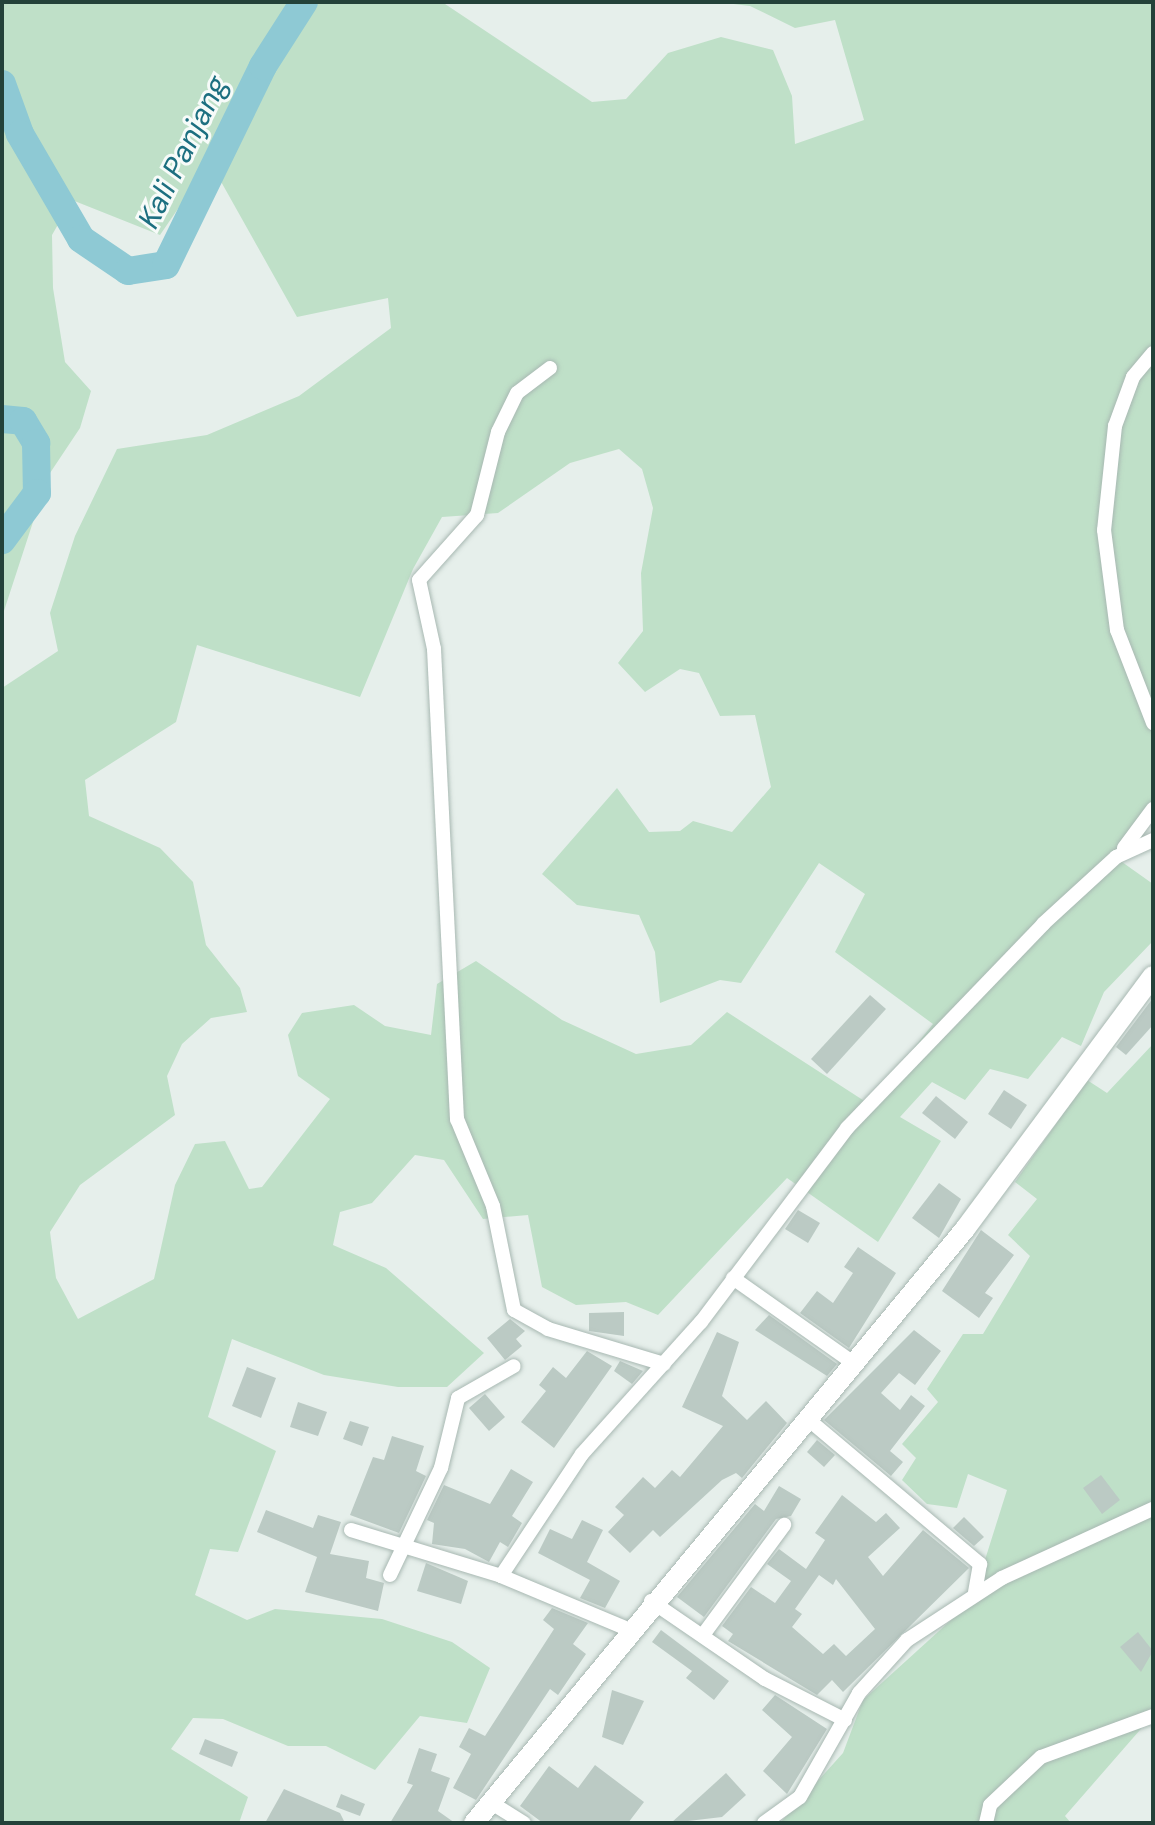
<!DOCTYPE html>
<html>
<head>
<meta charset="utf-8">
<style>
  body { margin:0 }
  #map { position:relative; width:1155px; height:1825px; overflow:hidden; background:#e6efeb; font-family:"DM Sans",sans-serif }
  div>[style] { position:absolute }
  .green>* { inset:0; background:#bfe0c8 }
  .river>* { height:28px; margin:-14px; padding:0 14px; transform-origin:14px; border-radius:14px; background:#8ec9d4 }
  .building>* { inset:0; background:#bbcac4 }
  .roads { filter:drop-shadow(0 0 2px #a8b8b2) drop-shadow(0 0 2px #a8b8b2) }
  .street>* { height:14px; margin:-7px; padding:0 7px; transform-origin:7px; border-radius:7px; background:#fff }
  .secondary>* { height:20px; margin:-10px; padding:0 10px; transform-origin:10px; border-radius:10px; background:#fff }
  span { translate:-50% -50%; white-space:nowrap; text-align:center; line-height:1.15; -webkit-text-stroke:6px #f7fbf9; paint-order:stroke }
  .water-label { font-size:30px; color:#1c6f80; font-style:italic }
  .frame { position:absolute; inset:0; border:4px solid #24423a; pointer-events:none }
</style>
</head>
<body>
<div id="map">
  <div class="green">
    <div style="clip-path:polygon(evenodd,2px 2px,442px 2px,592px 102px,626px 99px,668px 53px,721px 37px,773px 50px,792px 96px,795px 144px,864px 120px,835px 20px,795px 28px,750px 6px,717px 2px,1153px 2px,1153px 819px,1122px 862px,1153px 884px,1153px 941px,1104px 992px,1081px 1046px,1062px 1037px,1028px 1079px,990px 1069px,965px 1100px,932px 1082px,900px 1117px,941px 1141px,878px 1242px,787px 1178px,658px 1315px,626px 1302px,576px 1305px,542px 1287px,528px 1215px,483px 1219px,444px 1160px,415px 1155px,372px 1203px,340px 1212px,333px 1245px,386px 1268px,484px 1353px,447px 1387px,398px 1387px,324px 1375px,232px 1339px,208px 1417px,276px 1451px,238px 1552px,210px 1549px,195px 1595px,247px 1620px,275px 1609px,382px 1619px,452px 1642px,490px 1668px,467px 1723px,420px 1716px,375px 1770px,326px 1746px,288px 1746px,223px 1719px,193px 1718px,171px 1749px,248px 1797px,239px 1823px,2px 1823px,2px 688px,58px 651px,50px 613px,75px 536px,117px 449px,207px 435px,299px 396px,391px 328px,388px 298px,297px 317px,210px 162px,160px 235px,72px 200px,52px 235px,53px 288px,65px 362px,91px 391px,80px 428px,48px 476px,2px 617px,2px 2px,619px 449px,642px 469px,653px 508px,641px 573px,643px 631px,618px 663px,645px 692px,680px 669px,699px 673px,720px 716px,755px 715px,771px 787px,732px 832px,693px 821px,680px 831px,649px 832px,617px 788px,542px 874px,577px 905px,639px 915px,655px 952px,660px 1003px,720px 980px,741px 983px,819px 863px,865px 894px,835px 952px,933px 1024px,869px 1104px,727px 1012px,691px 1045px,636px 1054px,562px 1020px,476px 961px,437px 984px,431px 1035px,385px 1026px,354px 1005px,302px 1013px,288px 1035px,298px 1076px,330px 1099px,262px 1187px,249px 1189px,225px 1141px,195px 1144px,175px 1185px,154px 1279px,78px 1319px,56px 1278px,50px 1232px,80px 1185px,175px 1115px,167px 1076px,182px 1044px,211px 1018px,247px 1012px,240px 988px,206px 945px,193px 882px,160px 848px,89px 816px,85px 780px,176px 722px,197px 645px,360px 697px,413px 569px,442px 517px,498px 513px,570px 463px,619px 449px)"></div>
    <div style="clip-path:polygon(1153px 1044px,1153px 1715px,1065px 1816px,1071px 1823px,780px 1823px,843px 1753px,863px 1700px,972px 1601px,1007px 1490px,968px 1474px,957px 1508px,927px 1504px,902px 1480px,916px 1458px,902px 1444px,938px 1402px,927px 1389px,963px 1334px,983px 1334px,1030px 1256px,1008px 1235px,1037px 1199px,1015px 1182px,1087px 1080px,1107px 1093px)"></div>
  </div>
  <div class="river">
    <div style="left:2px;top:84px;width:53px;rotate:70.2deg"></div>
    <div style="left:20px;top:134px;width:121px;rotate:59.8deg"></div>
    <div style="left:81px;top:239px;width:57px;rotate:34.2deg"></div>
    <div style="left:128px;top:271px;width:38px;rotate:-9deg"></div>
    <div style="left:166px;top:265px;width:221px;rotate:-64deg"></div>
    <div style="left:263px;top:66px;width:76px;rotate:-57.4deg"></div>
    <div style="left:2px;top:419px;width:21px;rotate:5deg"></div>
    <div style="left:23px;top:421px;width:26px;rotate:59deg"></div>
    <div style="left:36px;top:443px;width:50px;rotate:88.9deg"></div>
    <div style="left:37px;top:493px;width:59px;rotate:126.7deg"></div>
  </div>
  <div class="building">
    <div style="clip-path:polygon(870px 995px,886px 1009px,827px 1074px,811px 1059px)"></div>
    <div style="clip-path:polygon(1153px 998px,1153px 1025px,1126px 1055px,1116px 1047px)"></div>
    <div style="clip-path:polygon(1004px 1090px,1027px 1105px,1011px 1129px,988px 1114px)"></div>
    <div style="clip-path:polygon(936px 1096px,968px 1122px,955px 1139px,922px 1113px)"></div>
    <div style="clip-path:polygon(939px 1183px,961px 1199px,939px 1238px,912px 1218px)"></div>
    <div style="clip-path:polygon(798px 1210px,820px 1223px,808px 1243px,785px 1229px)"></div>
    <div style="clip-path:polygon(981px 1230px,1014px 1255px,985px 1293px,993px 1298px,979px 1318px,942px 1291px)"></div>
    <div style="clip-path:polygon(858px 1247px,896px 1273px,849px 1348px,800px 1313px,817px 1291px,833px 1303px,853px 1273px,844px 1267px)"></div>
    <div style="clip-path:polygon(624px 1312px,624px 1336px,589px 1331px,589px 1313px)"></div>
    <div style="clip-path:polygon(769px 1315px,837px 1364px,827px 1376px,755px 1330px)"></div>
    <div style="clip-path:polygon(510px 1319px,525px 1331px,516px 1339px,522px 1346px,505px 1360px,487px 1338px)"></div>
    <div style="clip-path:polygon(914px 1330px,941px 1351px,915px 1385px,899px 1373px,881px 1393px,900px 1410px,911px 1395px,925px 1406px,890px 1451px,903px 1462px,891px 1476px,824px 1420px)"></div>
    <div style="clip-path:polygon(717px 1332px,739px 1342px,722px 1396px,747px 1420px,766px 1401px,787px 1423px,742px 1478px,736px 1473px,722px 1480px,660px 1537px,653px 1530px,630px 1553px,608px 1532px,624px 1515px,615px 1507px,643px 1477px,655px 1488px,672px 1470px,680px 1477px,723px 1426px,682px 1407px)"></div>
    <div style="clip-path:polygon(587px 1351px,612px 1366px,554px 1448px,521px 1422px,546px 1391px,539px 1385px,553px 1367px,566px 1378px)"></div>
    <div style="clip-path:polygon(620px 1361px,643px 1371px,632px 1384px,614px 1371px)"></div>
    <div style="clip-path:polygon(247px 1367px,276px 1378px,261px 1418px,232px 1406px)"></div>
    <div style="clip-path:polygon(485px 1394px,505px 1417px,489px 1431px,469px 1408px)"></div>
    <div style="clip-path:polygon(298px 1402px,327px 1412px,318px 1436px,290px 1427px)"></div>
    <div style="clip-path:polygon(350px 1421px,369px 1427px,362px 1446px,343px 1439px)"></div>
    <div style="clip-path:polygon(392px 1436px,424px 1446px,416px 1471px,426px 1476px,399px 1533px,350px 1515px,373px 1457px,384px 1460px)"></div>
    <div style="clip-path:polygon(817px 1440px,835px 1455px,824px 1467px,807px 1452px)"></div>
    <div style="clip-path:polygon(511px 1469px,533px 1482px,512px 1516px,522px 1523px,508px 1547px,500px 1542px,489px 1562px,465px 1549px,432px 1544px,434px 1523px,427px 1520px,444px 1485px,490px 1504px)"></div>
    <div style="clip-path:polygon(1101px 1475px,1120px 1500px,1102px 1514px,1083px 1488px)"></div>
    <div style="clip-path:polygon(779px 1486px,801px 1499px,791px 1516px,776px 1519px,704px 1617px,677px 1597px,755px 1504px,764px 1511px)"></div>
    <div style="clip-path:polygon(evenodd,842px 1495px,876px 1522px,886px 1513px,900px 1528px,868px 1557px,883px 1576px,923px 1530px,969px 1568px,843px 1692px,832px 1680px,817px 1695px,728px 1641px,733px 1634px,722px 1626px,751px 1587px,775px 1603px,791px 1581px,767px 1564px,779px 1549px,806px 1569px,825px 1540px,815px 1533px,842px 1495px,819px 1575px,833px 1585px,836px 1579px,875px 1629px,846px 1656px,834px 1644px,823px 1654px,792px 1627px,802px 1614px,795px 1609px,819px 1575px)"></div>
    <div style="clip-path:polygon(266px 1510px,313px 1528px,318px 1515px,341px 1522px,330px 1554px,369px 1561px,366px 1578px,384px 1583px,378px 1611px,305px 1592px,317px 1557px,257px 1532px)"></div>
    <div style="clip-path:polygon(964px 1517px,984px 1537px,974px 1546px,953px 1528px)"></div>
    <div style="clip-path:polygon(582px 1520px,603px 1530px,587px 1562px,620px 1581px,605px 1608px,580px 1598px,590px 1580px,538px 1553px,550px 1529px,572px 1539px)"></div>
    <div style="clip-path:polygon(426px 1563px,468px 1581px,461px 1604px,417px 1591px)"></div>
    <div style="clip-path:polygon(552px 1608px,588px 1623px,573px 1644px,586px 1654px,558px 1695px,550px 1689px,476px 1800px,453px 1788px,471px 1754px,459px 1747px,469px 1728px,485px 1736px,554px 1629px,543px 1620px)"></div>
    <div style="clip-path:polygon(661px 1630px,729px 1681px,714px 1700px,686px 1678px,692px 1671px,652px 1642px)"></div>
    <div style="clip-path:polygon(1138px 1632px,1153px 1651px,1141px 1672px,1120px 1647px)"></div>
    <div style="clip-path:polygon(612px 1690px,644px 1701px,623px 1745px,602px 1737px)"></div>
    <div style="clip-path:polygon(775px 1695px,827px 1729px,787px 1794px,763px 1771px,792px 1737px,762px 1710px)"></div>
    <div style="clip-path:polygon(205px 1739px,238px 1752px,232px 1767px,199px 1754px)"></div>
    <div style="clip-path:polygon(419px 1748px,437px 1754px,431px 1771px,450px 1778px,438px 1811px,455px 1823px,390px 1823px,413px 1785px,407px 1783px)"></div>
    <div style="clip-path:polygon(595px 1765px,644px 1802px,628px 1823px,543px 1823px,520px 1806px,549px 1766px,578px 1788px)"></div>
    <div style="clip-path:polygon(726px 1773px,746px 1795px,722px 1817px,671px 1823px)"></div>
    <div style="clip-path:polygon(284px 1789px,340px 1813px,345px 1823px,265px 1823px)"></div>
    <div style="clip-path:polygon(341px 1794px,365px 1804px,360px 1816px,336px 1807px)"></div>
  </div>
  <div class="roads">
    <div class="street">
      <div style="left:1153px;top:353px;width:31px;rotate:130deg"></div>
      <div style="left:1133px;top:377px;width:52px;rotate:110.2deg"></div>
      <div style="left:1115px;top:426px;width:105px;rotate:96deg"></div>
      <div style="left:1104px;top:530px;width:101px;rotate:82.6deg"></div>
      <div style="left:1117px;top:630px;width:100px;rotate:68.8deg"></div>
      <div style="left:550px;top:368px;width:41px;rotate:142.9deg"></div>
      <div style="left:517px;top:393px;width:43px;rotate:116deg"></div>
      <div style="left:498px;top:432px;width:86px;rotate:104.2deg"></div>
      <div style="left:477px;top:515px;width:87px;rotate:131.7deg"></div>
      <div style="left:419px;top:580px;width:71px;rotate:77.7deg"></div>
      <div style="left:434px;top:649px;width:471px;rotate:87.2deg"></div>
      <div style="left:457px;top:1119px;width:94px;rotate:67.5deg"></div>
      <div style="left:493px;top:1206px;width:106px;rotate:78.6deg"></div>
      <div style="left:514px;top:1310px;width:39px;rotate:29deg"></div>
      <div style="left:548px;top:1329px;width:121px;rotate:16.8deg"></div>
      <div style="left:1124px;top:848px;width:49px;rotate:-53.4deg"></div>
      <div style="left:733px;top:1278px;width:149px;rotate:35.2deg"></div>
      <div style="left:809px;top:1420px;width:224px;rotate:40.1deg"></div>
      <div style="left:980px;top:1564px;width:29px;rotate:100deg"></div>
      <div style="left:351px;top:1530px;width:157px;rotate:17deg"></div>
      <div style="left:501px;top:1576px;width:138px;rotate:22.7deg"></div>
      <div style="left:390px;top:1575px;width:119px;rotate:-64.5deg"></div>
      <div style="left:441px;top:1468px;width:72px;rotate:-76.3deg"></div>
      <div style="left:458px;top:1398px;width:64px;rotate:-29.7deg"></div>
      <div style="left:501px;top:1576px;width:146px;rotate:-56.4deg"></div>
      <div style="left:582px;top:1454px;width:178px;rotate:-48deg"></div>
      <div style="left:701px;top:1322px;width:243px;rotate:-53deg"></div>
      <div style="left:847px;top:1128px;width:283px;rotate:-46.1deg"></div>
      <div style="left:1043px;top:924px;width:99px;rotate:-42.5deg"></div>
      <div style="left:1116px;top:857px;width:41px;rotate:-24.7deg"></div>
      <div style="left:651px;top:1601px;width:138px;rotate:34.4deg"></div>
      <div style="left:765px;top:1679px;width:90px;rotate:27.1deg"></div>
      <div style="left:703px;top:1635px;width:137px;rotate:-53.6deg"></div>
      <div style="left:490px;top:1802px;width:40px;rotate:32deg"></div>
      <div style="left:764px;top:1823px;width:44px;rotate:-35.8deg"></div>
      <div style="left:800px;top:1797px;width:120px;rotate:-60.4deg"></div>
      <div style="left:859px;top:1693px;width:72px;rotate:-47.8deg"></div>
      <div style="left:907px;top:1640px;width:113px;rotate:-33.1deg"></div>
      <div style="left:1002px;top:1578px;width:166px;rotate:-24.6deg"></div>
      <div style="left:986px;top:1823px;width:18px;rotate:-77deg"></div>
      <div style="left:990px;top:1805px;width:70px;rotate:-43.3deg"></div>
      <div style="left:1041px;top:1757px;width:119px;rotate:-20.1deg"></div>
    </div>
    <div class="secondary">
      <div style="left:474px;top:1823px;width:771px;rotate:-50.42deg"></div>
      <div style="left:965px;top:1229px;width:315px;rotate:-53.4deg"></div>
    </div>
  </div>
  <div class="water-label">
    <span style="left:183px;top:152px;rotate:-64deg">Kali Panjang</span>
  </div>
  <div class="frame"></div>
</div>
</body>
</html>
